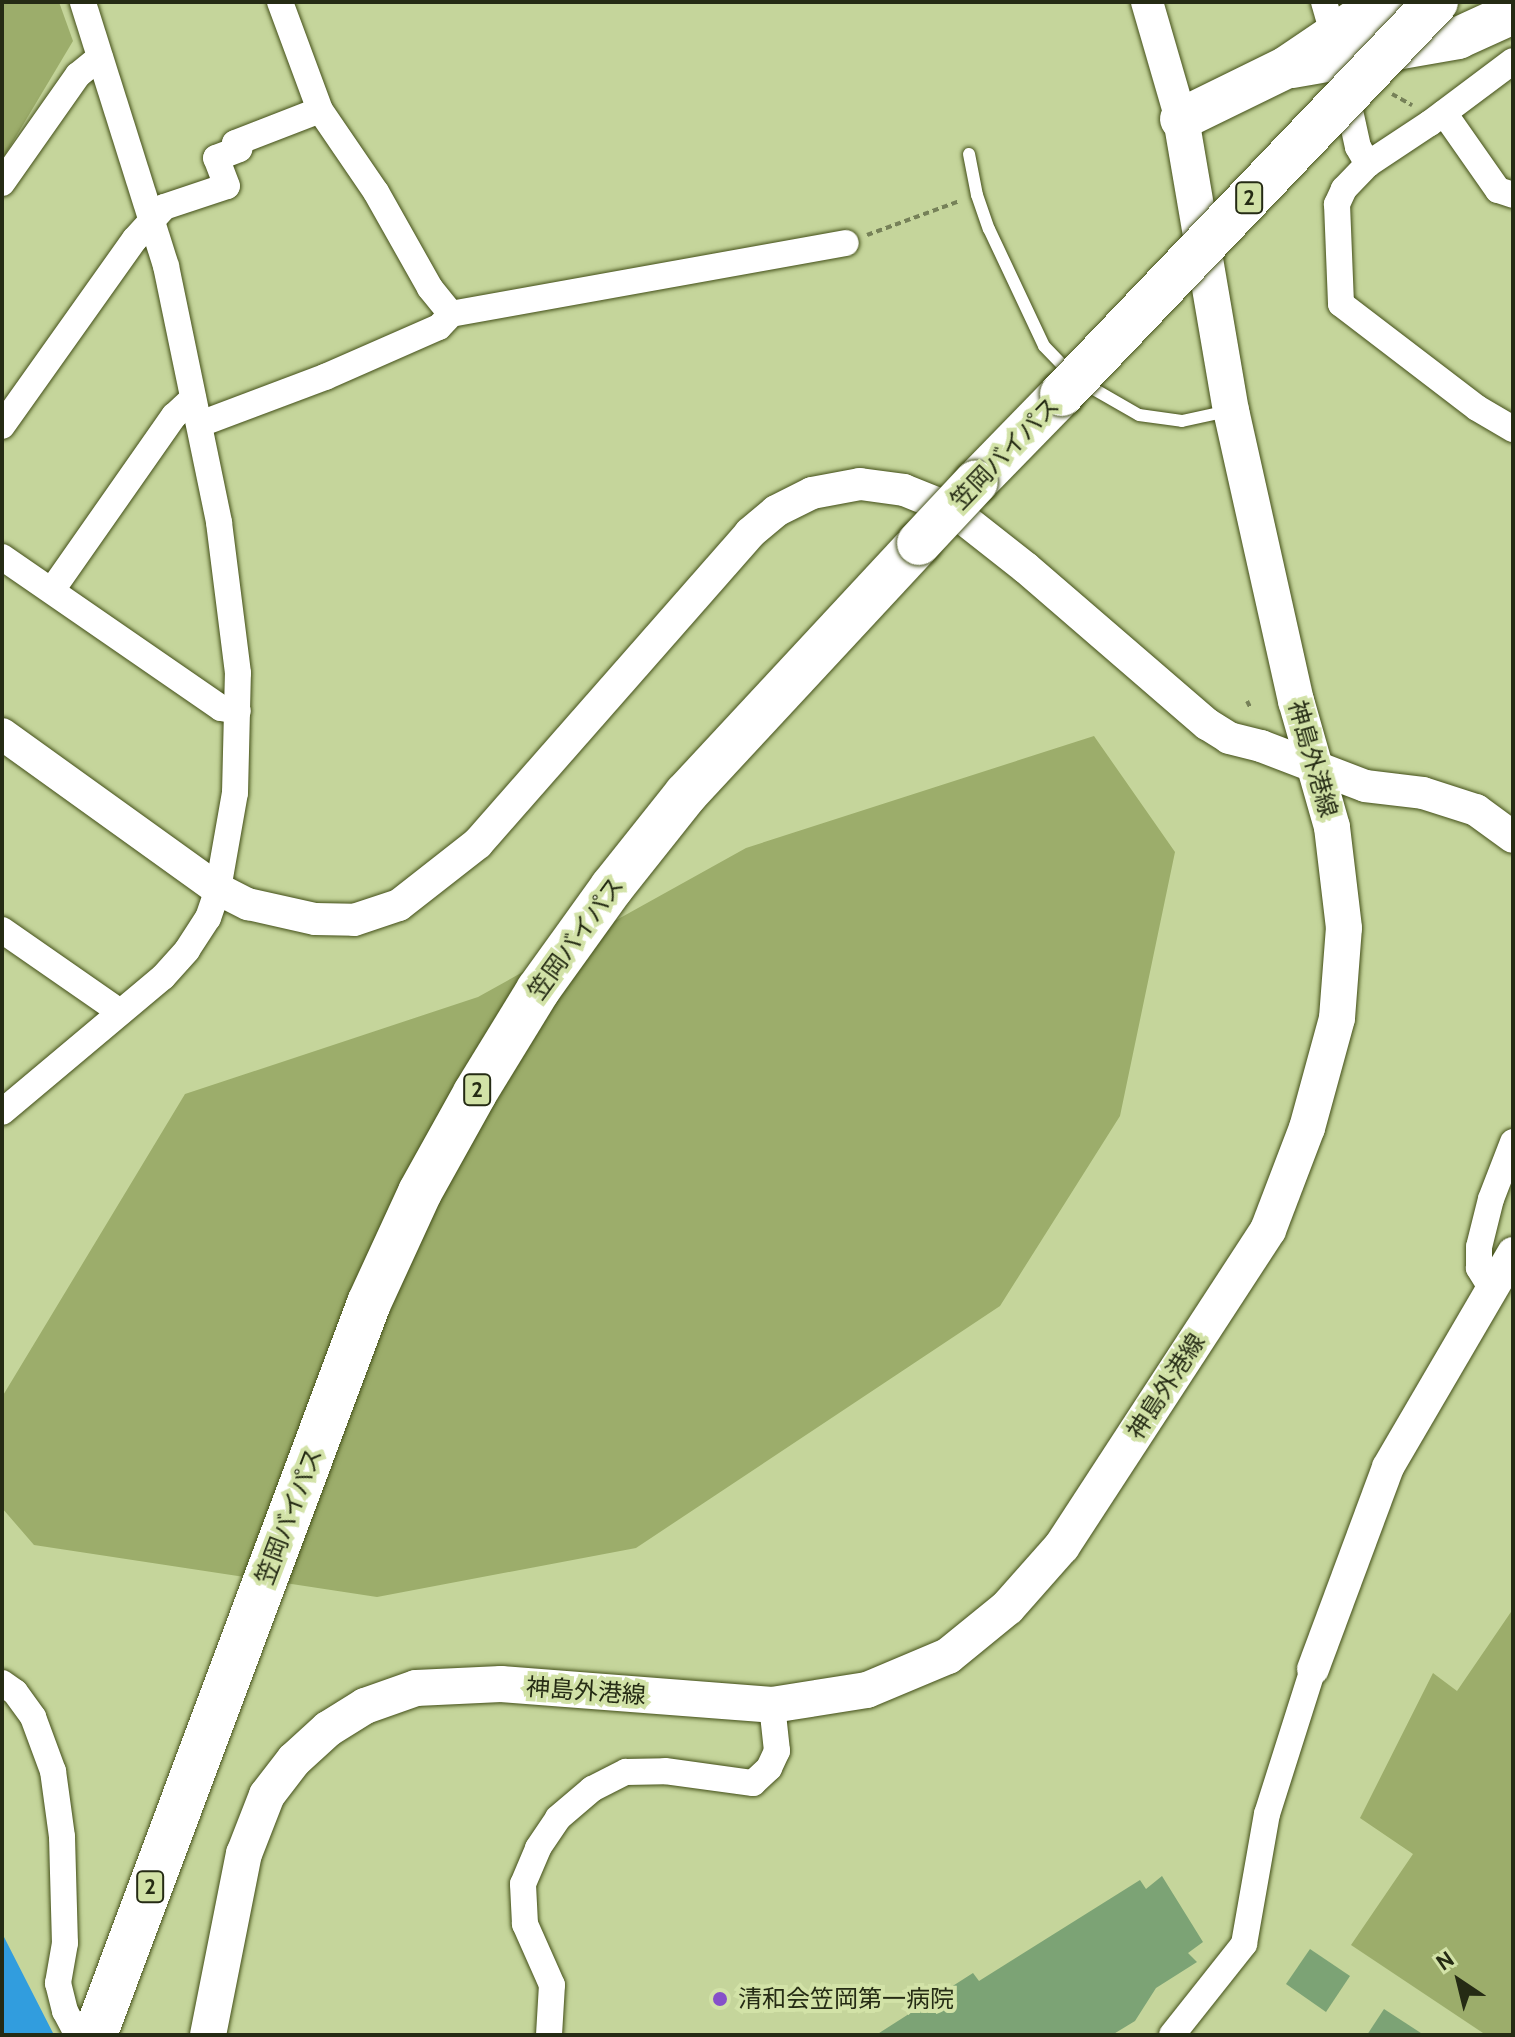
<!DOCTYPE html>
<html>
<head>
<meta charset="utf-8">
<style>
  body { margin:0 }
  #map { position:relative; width:1515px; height:2037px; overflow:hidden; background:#c5d59b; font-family:Cabin,"Noto Sans JP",sans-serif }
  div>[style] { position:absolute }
  .green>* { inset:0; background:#9cad6b }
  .water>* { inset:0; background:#319dde }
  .building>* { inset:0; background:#7ca375 }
  .path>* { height:4px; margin-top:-2px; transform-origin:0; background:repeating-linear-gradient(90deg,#768158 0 6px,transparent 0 10px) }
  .roads { filter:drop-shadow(0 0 2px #434f18) drop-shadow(0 0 2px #434f18) }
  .service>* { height:12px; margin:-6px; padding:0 6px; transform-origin:6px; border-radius:6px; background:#fff }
  .minor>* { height:26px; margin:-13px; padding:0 13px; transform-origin:13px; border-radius:13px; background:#fff }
  .tertiary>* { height:32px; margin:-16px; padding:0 16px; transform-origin:16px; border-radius:16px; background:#fff }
  .secondary>* { height:36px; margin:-18px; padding:0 18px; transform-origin:18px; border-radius:18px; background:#fff }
  .trunk>* { height:42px; margin:-21px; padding:0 21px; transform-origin:21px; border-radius:21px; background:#fff }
  .motorway>* { height:44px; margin:-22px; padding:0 22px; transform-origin:22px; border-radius:22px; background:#fff }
  .bridges { filter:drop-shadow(0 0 2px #434f18) drop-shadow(0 0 2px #434f18) }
  .motorway-bridge>* { height:44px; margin:-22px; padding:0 22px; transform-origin:22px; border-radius:22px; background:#fff }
  .dots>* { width:22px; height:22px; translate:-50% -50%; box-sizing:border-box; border:4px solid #d2e2a7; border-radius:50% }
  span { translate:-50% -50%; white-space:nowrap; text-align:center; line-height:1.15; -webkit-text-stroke:8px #d2e2a7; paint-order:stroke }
  .shield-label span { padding:2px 6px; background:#d2e2a7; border:2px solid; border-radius:6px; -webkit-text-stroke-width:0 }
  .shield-label { font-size:22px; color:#252b14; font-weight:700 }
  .street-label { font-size:24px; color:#252b14 }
  .poi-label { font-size:24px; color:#252b14 }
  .left { translate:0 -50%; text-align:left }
  .frame { position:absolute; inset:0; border:4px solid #252b14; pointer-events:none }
  .north { position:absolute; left:1419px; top:1941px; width:80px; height:80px; -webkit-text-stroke:6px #d2e2a7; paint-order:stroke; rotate:325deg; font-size:22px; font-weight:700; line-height:32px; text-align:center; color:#252b14 }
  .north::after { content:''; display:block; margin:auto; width:28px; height:36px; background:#252b14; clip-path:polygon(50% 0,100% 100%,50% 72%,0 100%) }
</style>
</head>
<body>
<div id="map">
  <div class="green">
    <div style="clip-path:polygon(2px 2px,59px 2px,73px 41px,2px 160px)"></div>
    <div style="clip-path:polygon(1094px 736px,1175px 852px,1120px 1116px,1000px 1306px,636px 1548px,377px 1597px,34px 1545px,2px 1508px,2px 1397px,185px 1094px,478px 997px,746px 848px)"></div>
    <div style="clip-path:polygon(1513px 1609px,1513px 2035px,1486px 2035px,1351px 1945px,1413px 1854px,1360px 1818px,1433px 1673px,1457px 1691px)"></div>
  </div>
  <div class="water">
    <div style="clip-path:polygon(2px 1898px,4px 1937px,54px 2035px,2px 2035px)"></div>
  </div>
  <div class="building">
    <div style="clip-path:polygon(1162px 1876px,1203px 1942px,1188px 1953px,1197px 1962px,1156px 1988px,1135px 2021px,1112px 2035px,876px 2035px,973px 1973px,979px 1981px,1140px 1880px,1146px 1889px)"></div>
    <div style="clip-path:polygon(1310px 1949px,1350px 1976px,1326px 2012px,1286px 1984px)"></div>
    <div style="clip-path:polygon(1384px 2009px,1424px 2035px,1367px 2035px)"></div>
  </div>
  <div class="path">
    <div style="left:1392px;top:94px;width:23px;rotate:29deg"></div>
    <div style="left:867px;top:235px;width:99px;rotate:-20.1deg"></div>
    <div style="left:1247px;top:701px;width:7px;rotate:63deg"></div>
  </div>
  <div class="roads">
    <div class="service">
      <div style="left:969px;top:154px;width:42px;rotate:79deg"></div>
      <div style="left:977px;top:195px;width:36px;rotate:71deg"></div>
      <div style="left:989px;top:229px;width:129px;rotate:64.8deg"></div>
      <div style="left:1044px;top:346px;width:37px;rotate:46deg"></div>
      <div style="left:1085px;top:384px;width:62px;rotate:29.9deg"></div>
      <div style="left:1139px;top:415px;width:43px;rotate:7.9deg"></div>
      <div style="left:1182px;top:421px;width:47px;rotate:-12.3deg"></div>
    </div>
    <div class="minor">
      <div style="left:280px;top:2px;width:115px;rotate:69.7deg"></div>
      <div style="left:320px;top:110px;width:99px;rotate:55.7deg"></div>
      <div style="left:376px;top:192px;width:110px;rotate:60.6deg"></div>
      <div style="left:430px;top:288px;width:33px;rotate:51deg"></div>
      <div style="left:1324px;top:2px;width:32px;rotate:74deg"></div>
      <div style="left:1513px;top:61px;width:104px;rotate:143.2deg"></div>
      <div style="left:1430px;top:123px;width:74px;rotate:146.5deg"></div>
      <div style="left:1368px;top:164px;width:35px;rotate:134deg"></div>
      <div style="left:1344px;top:189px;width:17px;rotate:115deg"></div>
      <div style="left:1337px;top:204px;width:100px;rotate:87.7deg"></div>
      <div style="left:1341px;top:304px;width:171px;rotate:37.4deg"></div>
      <div style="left:1477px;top:408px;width:42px;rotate:30.3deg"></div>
      <div style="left:1345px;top:88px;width:60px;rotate:77.6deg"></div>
      <div style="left:1358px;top:147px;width:20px;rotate:60deg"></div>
      <div style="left:1444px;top:113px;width:94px;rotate:55deg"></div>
      <div style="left:1498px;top:190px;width:16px;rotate:18deg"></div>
      <div style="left:2px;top:183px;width:132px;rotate:-54.9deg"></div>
      <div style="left:78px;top:75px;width:28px;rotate:-39deg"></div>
      <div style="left:200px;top:424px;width:134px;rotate:-20.6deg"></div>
      <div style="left:325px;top:377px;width:124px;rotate:-23.7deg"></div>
      <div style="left:439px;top:327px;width:18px;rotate:-47deg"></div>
      <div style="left:451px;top:314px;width:401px;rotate:-10.2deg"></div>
      <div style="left:2px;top:426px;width:229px;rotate:-54.6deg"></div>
      <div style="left:135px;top:239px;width:43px;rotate:-47.8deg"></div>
      <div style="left:164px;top:207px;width:66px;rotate:-18.4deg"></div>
      <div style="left:227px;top:186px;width:30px;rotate:-111deg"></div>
      <div style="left:216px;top:158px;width:25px;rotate:-21deg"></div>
      <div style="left:239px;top:149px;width:7px;rotate:-124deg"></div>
      <div style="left:235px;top:143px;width:91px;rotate:-21.2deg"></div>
      <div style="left:2px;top:557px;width:266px;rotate:34.6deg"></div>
      <div style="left:221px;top:708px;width:17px;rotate:10deg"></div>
      <div style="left:52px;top:590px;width:213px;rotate:-55deg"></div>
      <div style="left:174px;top:416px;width:26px;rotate:-43deg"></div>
      <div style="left:2px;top:930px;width:144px;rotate:34.8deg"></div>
      <div style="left:2px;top:1112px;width:210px;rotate:-40deg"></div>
      <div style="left:163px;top:977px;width:36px;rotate:-48deg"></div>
      <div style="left:187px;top:950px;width:38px;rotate:-57deg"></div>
      <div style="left:208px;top:918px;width:31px;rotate:-71deg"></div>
      <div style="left:218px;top:889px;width:97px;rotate:-80deg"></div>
      <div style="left:235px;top:793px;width:120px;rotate:-88.6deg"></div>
      <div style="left:238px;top:673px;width:152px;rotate:-97.2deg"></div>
      <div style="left:219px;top:522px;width:261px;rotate:-101.7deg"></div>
      <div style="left:166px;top:266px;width:277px;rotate:-107.5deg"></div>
      <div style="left:1492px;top:1289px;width:25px;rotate:-122deg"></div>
      <div style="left:1479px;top:1268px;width:21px;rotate:-90deg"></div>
      <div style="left:1479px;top:1247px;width:49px;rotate:-76deg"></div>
      <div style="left:1491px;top:1199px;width:61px;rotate:-68.9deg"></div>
      <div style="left:2px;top:1683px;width:16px;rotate:35deg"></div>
      <div style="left:15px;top:1692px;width:31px;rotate:54deg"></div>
      <div style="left:33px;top:1717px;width:58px;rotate:69.7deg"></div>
      <div style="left:53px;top:1771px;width:67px;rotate:82.2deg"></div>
      <div style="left:62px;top:1837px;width:106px;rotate:88.4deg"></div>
      <div style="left:65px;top:1943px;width:41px;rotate:99.9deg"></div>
      <div style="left:58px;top:1983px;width:29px;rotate:76deg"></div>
      <div style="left:65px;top:2011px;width:27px;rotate:62deg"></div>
      <div style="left:549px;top:2035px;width:50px;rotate:-86.6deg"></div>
      <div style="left:552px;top:1985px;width:67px;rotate:-113.9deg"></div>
      <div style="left:525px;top:1924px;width:40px;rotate:-92.9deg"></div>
      <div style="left:523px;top:1884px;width:39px;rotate:-67deg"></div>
      <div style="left:538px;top:1848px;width:36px;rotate:-56deg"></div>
      <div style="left:558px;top:1818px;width:45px;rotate:-40.5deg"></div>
      <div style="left:592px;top:1789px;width:38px;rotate:-27deg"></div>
      <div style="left:626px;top:1772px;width:39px;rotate:-1deg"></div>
      <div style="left:665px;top:1771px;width:89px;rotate:7.8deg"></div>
      <div style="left:753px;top:1783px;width:22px;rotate:-43deg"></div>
      <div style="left:769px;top:1768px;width:19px;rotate:-65deg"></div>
      <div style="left:777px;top:1751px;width:46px;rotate:-96.2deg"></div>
      <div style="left:1172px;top:2035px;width:116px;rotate:-51.6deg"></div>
      <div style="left:1244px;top:1944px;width:132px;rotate:-80deg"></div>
      <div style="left:1267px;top:1814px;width:152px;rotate:-72.4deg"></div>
    </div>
    <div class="tertiary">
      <div style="left:1147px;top:2px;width:122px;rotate:73.8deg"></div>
      <div style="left:2px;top:734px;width:266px;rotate:35.7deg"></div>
      <div style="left:218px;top:889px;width:34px;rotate:27deg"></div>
      <div style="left:248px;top:904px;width:69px;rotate:12.6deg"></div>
      <div style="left:315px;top:919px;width:39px;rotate:1deg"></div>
      <div style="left:354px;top:920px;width:47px;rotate:-18.4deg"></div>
      <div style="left:399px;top:905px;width:100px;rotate:-38.1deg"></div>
      <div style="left:478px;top:843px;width:412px;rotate:-48.7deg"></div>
      <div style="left:750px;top:533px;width:34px;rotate:-40deg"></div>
      <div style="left:776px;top:511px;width:40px;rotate:-26.6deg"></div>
      <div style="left:812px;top:493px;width:49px;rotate:-10.6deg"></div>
      <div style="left:860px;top:484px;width:44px;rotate:7.8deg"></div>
      <div style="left:904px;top:490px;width:51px;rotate:22deg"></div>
      <div style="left:951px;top:509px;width:95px;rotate:38.2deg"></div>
      <div style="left:1026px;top:568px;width:239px;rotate:40.8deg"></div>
      <div style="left:1207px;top:724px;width:26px;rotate:32deg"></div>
      <div style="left:1229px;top:738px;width:33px;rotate:14deg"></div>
      <div style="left:1261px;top:746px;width:111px;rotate:21deg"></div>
      <div style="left:1365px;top:786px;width:58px;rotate:6.9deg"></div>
      <div style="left:1423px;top:793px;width:56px;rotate:17.8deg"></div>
      <div style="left:1476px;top:810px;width:46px;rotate:36.1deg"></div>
      <div style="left:1313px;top:1669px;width:215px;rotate:-69.6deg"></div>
      <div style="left:1388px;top:1467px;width:248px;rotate:-59.7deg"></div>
    </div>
    <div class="secondary">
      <div style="left:208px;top:2035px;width:185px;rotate:-78.8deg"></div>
      <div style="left:244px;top:1854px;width:63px;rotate:-68.7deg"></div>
      <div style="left:267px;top:1795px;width:44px;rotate:-52.4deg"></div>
      <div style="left:294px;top:1760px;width:46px;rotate:-42.4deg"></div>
      <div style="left:328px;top:1729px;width:44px;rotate:-31.9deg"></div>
      <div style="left:365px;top:1706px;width:54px;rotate:-19.4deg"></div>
      <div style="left:416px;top:1688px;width:85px;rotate:-2.7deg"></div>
      <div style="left:501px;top:1684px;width:272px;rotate:4.4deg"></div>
      <div style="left:772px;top:1705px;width:96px;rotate:-9deg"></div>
      <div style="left:867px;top:1690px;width:88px;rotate:-22.8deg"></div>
      <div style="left:948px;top:1656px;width:77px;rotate:-39.2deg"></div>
      <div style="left:1008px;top:1607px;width:81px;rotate:-48.5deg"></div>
      <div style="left:1062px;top:1546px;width:377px;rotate:-56.9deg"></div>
      <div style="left:1268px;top:1230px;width:109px;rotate:-69.1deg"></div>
      <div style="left:1307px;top:1128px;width:114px;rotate:-74.7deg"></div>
      <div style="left:1337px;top:1018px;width:90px;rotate:-85.6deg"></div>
      <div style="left:1344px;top:928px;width:102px;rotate:-96.8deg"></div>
      <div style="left:1332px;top:827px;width:131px;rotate:-105.9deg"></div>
      <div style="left:1296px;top:701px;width:297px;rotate:-102.6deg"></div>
      <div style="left:1231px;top:411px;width:296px;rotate:-99.7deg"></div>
    </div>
    <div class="trunk">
      <div style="left:1292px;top:67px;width:169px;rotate:-9.9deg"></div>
      <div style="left:1458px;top:38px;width:60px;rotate:-24.4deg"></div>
      <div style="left:1181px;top:119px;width:118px;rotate:-26.1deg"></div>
      <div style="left:1287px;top:67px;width:116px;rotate:-34.1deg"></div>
    </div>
    <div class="motorway">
      <div style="left:976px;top:482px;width:123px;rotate:-45.7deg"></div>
      <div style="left:95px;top:2035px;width:782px;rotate:-69.48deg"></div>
      <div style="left:369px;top:1303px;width:122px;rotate:-65.3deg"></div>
      <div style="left:420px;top:1192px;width:113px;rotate:-60.9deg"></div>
      <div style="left:475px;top:1093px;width:121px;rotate:-58.5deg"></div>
      <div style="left:538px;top:990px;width:127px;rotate:-54.3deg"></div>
      <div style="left:612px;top:887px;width:119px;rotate:-51.5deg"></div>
      <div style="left:686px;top:794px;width:342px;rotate:-47.1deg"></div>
    </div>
  </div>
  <div class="bridges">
    <div class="motorway-bridge">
      <div style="left:1062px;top:394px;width:542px;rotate:-46.35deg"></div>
      <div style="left:919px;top:543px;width:83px;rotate:-46.9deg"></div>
    </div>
  </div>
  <div class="dots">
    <div style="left:720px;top:1999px;background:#8651c9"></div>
  </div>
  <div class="shield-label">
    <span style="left:1249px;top:198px">2</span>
    <span style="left:477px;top:1090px">2</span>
    <span style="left:150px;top:1887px">2</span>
  </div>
  <div class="street-label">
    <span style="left:1005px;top:453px;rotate:-46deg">笠岡バイパス</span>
    <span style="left:1313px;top:759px;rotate:74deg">神島外港線</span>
    <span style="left:576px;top:938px;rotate:-54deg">笠岡バイパス</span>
    <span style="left:1166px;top:1386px;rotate:-57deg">神島外港線</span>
    <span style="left:289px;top:1516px;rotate:-69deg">笠岡バイパス</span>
    <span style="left:586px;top:1691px;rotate:4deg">神島外港線</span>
  </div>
  <div class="poi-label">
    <span class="left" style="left:738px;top:1999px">清和会笠岡第一病院</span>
  </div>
  <div class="frame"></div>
  <div class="north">N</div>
</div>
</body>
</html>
